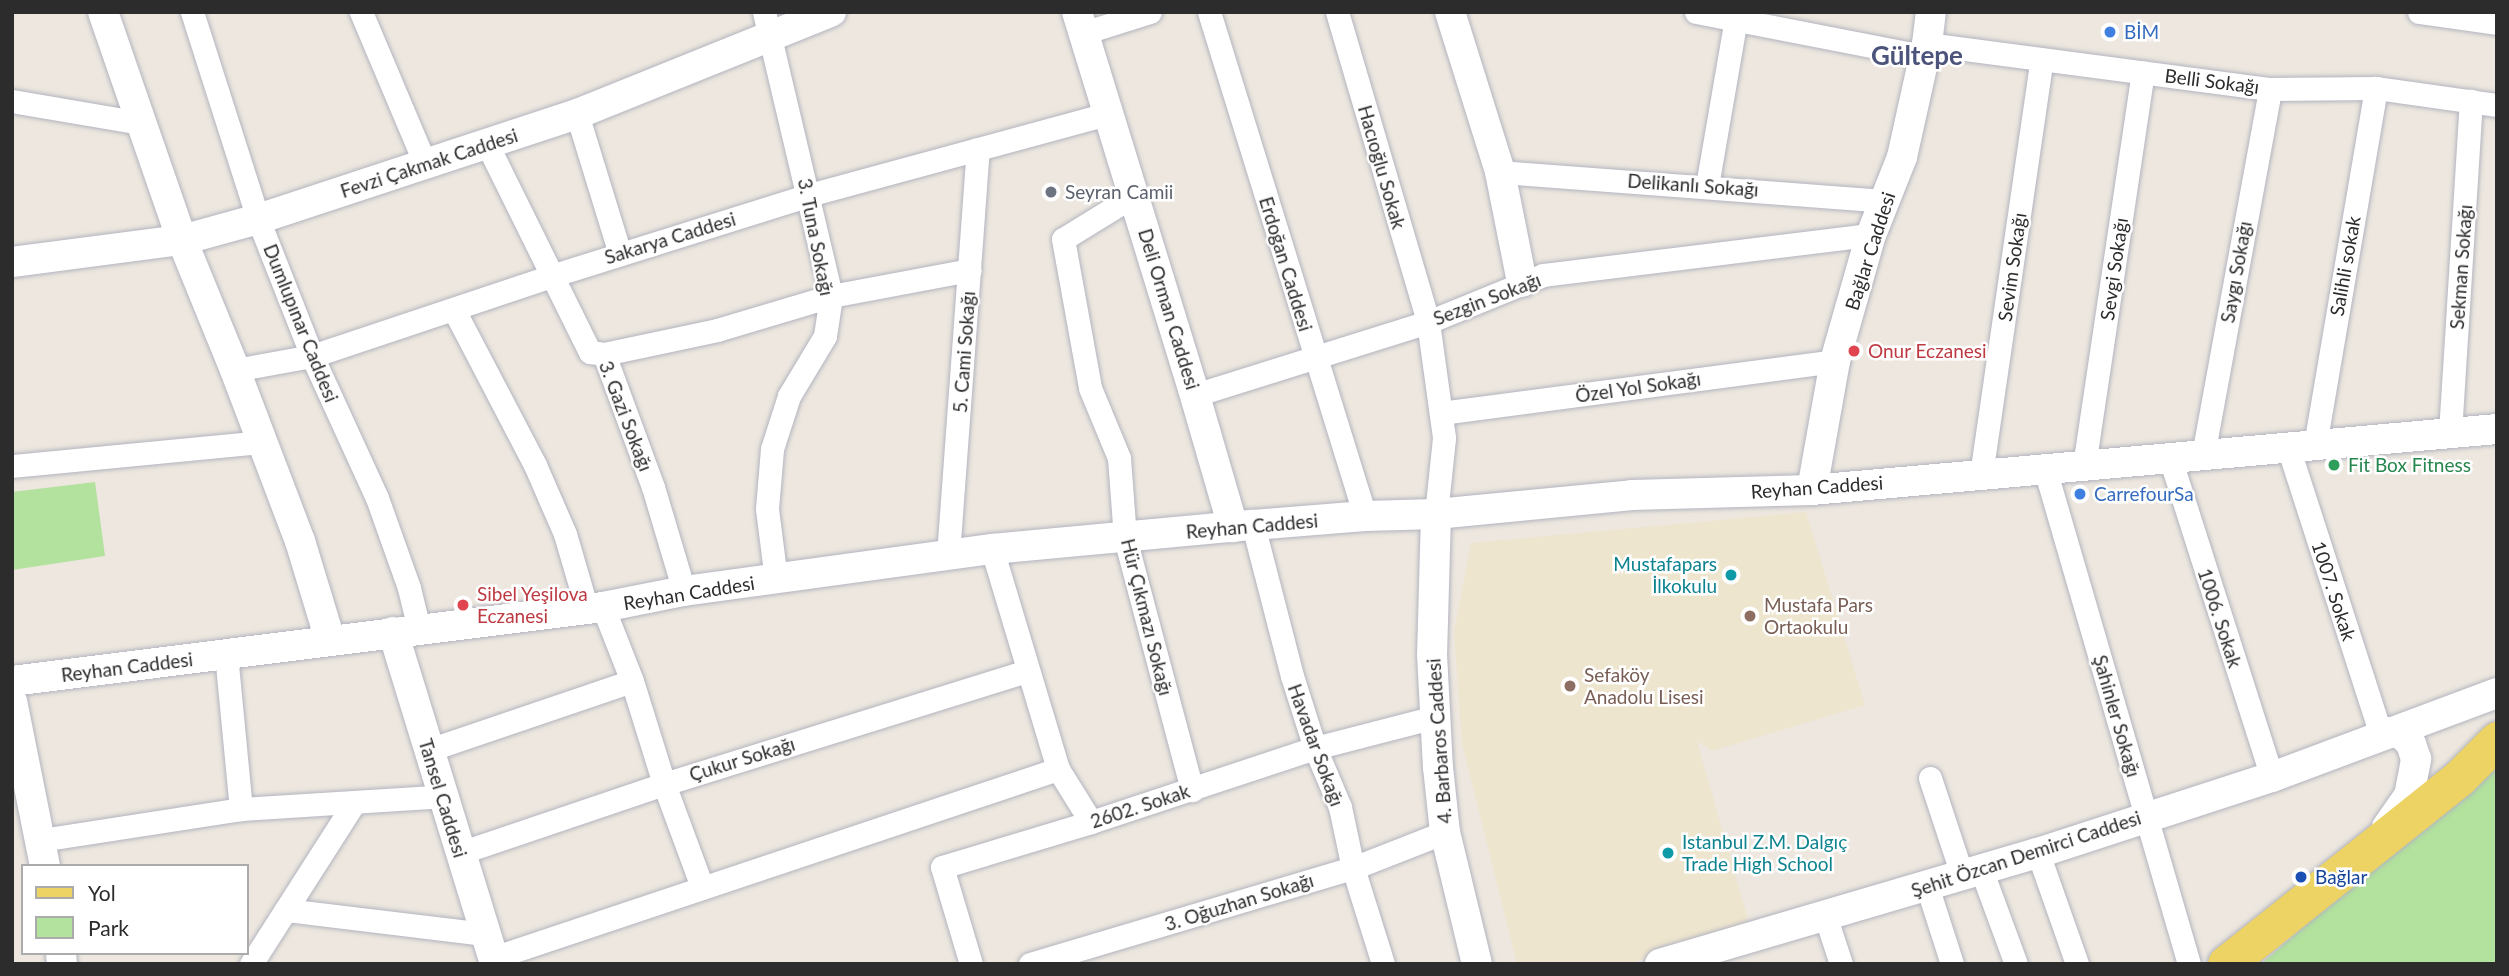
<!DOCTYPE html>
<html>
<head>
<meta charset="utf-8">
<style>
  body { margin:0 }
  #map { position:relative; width:2509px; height:976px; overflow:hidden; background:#ede7df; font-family:Lato,sans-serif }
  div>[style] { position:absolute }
  .education>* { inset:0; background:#eee5cf }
  .green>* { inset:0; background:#b2e29d }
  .roads { filter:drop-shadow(0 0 2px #b2b4bf) drop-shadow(0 0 2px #b2b4bf) }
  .minor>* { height:23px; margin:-11.5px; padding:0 11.5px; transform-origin:11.5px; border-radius:11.5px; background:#fff }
  .tertiary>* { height:30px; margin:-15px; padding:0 15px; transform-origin:15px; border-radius:15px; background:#fff }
  .primary>* { height:37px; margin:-18.5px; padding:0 18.5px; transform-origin:18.5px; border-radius:18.5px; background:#edd264 }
  .dots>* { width:19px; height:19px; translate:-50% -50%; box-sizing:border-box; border:4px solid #fff; border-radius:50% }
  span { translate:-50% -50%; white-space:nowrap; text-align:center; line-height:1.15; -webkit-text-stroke:5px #fff; paint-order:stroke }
  .shop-label { font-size:19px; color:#366cbe }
  .left { translate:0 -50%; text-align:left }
  .street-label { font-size:19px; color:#2c2c2c }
  .worship-label { font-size:19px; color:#5b616d }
  .health-label { font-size:19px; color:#be3a42 }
  .leisure-label { font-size:19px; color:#27864d }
  .culture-label { font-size:19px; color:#0d838f }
  .right { translate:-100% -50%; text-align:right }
  .education-label { font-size:19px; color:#785e54 }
  .transit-label { font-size:19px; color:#164399 }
  .district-label { font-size:26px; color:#4d547c; font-weight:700 }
  .frame { position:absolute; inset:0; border:14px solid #2c2c2c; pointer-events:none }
  .legend { position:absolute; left:21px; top:864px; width:228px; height:91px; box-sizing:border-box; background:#fff; border:2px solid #ababab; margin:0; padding:9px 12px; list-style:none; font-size:21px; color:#2c2c2c }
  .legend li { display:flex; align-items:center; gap:14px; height:35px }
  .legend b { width:35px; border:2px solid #ababab }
</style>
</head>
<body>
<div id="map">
  <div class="education">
    <div style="clip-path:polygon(1806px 512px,1865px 705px,1712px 751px,1697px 741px,1750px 927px,1627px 964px,1517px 964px,1462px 743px,1454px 632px,1471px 543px)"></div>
  </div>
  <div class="green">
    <div style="clip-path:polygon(95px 482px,105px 556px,12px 570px,12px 492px)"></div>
    <div style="clip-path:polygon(2497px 761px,2497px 964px,2261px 964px,2359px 879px)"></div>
  </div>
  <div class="roads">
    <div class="minor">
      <div style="left:192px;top:12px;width:217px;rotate:72.3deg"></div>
      <div style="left:258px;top:219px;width:147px;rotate:68.5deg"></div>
      <div style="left:312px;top:356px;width:156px;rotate:65.4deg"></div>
      <div style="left:377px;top:498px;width:96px;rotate:70.4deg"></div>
      <div style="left:409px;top:588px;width:42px;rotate:76.3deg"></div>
      <div style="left:361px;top:12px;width:167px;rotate:67.1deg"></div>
      <div style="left:764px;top:12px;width:292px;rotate:76.7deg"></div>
      <div style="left:831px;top:296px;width:40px;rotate:98.5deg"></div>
      <div style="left:825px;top:336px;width:70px;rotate:121deg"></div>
      <div style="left:789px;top:396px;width:56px;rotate:107.8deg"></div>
      <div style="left:772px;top:449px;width:60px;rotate:94.8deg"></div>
      <div style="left:767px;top:509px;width:71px;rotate:82.7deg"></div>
      <div style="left:1209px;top:12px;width:528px;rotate:72.8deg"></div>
      <div style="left:1337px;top:12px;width:323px;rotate:73.6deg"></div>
      <div style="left:1428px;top:322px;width:117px;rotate:82.1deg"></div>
      <div style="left:1444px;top:438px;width:76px;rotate:96deg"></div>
      <div style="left:1696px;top:12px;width:231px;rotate:11deg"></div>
      <div style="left:2419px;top:12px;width:79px;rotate:8deg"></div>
      <div style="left:1083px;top:33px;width:70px;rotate:-17.4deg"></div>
      <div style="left:1927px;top:44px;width:346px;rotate:7.5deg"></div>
      <div style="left:2270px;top:89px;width:106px;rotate:-0.5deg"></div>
      <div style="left:2376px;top:88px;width:122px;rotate:8deg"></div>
      <div style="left:12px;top:101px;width:131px;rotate:9.7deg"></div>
      <div style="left:577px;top:114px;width:146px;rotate:72.9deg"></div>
      <div style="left:487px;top:144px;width:232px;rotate:63.7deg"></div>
      <div style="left:590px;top:352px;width:14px;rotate:8deg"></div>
      <div style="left:604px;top:354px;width:142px;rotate:69.8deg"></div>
      <div style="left:653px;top:487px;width:109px;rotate:73.4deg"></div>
      <div style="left:1500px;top:172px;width:387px;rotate:4.3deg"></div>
      <div style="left:1707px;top:186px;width:177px;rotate:-80.2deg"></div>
      <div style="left:1133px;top:196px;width:82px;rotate:148.4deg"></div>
      <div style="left:1063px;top:239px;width:151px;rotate:79.7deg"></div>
      <div style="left:1090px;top:388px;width:76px;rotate:67.5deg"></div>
      <div style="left:1119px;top:458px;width:80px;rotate:85.7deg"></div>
      <div style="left:1125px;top:538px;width:261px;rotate:75.1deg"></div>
      <div style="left:454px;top:310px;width:175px;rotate:62.4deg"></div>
      <div style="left:535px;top:465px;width:75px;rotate:66.5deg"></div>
      <div style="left:565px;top:534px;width:78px;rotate:73.7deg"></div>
      <div style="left:604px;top:354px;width:116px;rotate:-12deg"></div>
      <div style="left:717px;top:330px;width:119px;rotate:-16.6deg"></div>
      <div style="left:831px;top:296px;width:141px;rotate:-10.6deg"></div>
      <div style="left:235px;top:370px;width:78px;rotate:-10.3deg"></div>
      <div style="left:312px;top:356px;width:252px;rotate:-18.5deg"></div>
      <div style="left:551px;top:276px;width:270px;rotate:-17.4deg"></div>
      <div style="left:809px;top:195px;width:310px;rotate:-15.2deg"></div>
      <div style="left:1195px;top:395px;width:244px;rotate:-17.4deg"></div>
      <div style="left:1428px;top:322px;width:124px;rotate:-22.2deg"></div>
      <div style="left:1543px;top:275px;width:330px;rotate:-7deg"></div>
      <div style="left:1441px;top:413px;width:397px;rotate:-7.5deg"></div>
      <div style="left:2450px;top:433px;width:333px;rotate:-86.4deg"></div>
      <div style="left:2315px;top:445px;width:362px;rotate:-80.3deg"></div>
      <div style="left:2288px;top:447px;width:303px;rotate:72.1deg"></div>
      <div style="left:2203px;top:455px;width:372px;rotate:-79.6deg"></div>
      <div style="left:2170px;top:458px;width:335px;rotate:72.3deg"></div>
      <div style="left:12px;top:466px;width:251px;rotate:-5.5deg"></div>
      <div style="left:2084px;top:466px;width:398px;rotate:-81.5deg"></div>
      <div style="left:2045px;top:469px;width:516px;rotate:73.78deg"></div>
      <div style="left:1981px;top:475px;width:420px;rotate:-81.7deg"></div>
      <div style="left:1253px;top:525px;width:156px;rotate:75.5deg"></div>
      <div style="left:1292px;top:676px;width:76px;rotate:72.3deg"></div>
      <div style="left:1315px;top:748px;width:64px;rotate:67deg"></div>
      <div style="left:1340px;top:807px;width:62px;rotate:78deg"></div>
      <div style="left:1353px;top:868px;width:101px;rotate:72.6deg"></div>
      <div style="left:992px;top:549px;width:230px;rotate:73.3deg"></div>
      <div style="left:1058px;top:769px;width:62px;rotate:58.1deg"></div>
      <div style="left:948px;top:555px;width:407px;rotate:-85.8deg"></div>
      <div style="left:603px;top:607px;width:79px;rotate:68.6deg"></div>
      <div style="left:632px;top:681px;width:108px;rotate:72.7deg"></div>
      <div style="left:664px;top:784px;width:110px;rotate:69.7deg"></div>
      <div style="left:226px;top:654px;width:156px;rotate:84.5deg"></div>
      <div style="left:429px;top:750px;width:214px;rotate:-18.8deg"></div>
      <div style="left:1930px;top:778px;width:102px;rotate:71.7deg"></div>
      <div style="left:41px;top:840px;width:202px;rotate:-8.8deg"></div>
      <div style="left:241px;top:809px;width:205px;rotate:-3.6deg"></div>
      <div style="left:460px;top:853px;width:215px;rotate:-18.7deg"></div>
      <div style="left:664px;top:784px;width:379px;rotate:-17.3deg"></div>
      <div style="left:2038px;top:853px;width:118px;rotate:70.6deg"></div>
      <div style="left:1981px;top:869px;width:101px;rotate:69.8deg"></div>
      <div style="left:1927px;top:886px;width:82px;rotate:72.2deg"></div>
      <div style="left:286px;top:910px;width:199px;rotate:6.9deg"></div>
      <div style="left:1825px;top:915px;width:52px;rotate:71.9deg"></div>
      <div style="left:493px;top:958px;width:596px;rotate:-18.5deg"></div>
      <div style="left:251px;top:964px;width:191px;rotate:-57.4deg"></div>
      <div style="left:971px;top:964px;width:101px;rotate:-106.6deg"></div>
      <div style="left:942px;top:867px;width:156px;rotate:-16.8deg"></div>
      <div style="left:1091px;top:822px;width:236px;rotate:-18.3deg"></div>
      <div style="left:1315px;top:748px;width:124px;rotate:-14.5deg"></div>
      <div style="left:1030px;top:964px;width:337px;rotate:-16.6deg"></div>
      <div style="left:1353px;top:868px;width:99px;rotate:-21.4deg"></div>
    </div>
    <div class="tertiary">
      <div style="left:103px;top:12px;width:241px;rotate:70.9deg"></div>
      <div style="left:182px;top:240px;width:140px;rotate:67.8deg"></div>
      <div style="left:235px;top:370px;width:183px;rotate:69.2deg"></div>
      <div style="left:300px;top:541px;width:103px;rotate:73.1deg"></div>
      <div style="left:1077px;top:12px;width:394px;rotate:72.9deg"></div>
      <div style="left:1193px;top:389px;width:144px;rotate:73.8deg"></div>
      <div style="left:1450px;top:12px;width:168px;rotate:72.6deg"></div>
      <div style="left:1500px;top:172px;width:112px;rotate:78.7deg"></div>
      <div style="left:12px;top:262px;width:171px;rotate:-7.4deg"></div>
      <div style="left:182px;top:240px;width:79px;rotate:-15.4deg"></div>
      <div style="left:258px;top:219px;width:336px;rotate:-18.2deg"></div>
      <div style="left:577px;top:114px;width:274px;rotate:-21.9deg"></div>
      <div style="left:1812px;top:490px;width:131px;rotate:-79.9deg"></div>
      <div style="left:1835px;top:361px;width:131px;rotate:-74.1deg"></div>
      <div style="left:1871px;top:235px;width:84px;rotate:-68.3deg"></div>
      <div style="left:1902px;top:157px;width:116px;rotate:-77.5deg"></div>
      <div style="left:1927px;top:44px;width:32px;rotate:-83deg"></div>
      <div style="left:1436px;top:514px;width:140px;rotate:91.6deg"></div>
      <div style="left:1432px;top:654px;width:113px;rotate:87deg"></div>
      <div style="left:1438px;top:767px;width:65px;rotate:83.9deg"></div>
      <div style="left:1445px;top:832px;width:136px;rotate:76.4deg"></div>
      <div style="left:393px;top:632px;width:347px;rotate:72.9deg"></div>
      <div style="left:12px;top:681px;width:596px;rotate:-7.14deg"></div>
      <div style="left:603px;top:607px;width:83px;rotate:-11.2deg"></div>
      <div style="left:684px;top:591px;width:311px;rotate:-7.8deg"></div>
      <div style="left:992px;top:549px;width:262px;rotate:-5.3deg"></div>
      <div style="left:1253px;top:525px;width:112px;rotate:-4.6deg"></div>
      <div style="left:1365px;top:516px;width:71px;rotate:-1.6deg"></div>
      <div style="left:1436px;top:514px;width:197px;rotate:-5.5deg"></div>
      <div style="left:1632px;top:495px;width:180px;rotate:-1.6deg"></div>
      <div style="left:1812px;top:490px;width:688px;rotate:-5.09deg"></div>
      <div style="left:12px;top:701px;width:168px;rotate:78.7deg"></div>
      <div style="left:2387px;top:827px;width:38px;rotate:-55deg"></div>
      <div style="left:2409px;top:796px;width:38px;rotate:-79deg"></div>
      <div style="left:2416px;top:759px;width:16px;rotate:-108deg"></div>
      <div style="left:2411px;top:744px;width:13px;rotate:-132deg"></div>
      <div style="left:2402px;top:734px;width:13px;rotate:-171deg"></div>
      <div style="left:61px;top:953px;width:11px;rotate:85deg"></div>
      <div style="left:1660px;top:964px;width:394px;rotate:-16.4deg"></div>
      <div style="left:2038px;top:853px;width:246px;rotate:-18deg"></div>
      <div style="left:2272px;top:777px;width:240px;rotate:-20.5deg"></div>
    </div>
    <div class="primary">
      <div style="left:2226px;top:964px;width:298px;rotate:-38.6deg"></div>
      <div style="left:2459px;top:778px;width:54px;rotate:-45deg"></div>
    </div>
  </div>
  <div class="dots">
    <div style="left:2110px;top:32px;background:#3f7fe0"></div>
    <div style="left:1051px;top:192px;background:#6b7280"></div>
    <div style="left:1854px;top:351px;background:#e0444e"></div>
    <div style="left:2334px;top:465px;background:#2e9e5b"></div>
    <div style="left:2080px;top:494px;background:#3f7fe0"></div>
    <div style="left:1731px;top:575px;background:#0f9aa8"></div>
    <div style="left:463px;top:605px;background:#e0444e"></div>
    <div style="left:1750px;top:616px;background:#8d6e63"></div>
    <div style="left:1570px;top:686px;background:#8d6e63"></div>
    <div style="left:1668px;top:853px;background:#0f9aa8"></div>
    <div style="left:2301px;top:877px;background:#1a4fb4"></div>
  </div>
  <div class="shop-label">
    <span class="left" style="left:2124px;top:32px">BİM</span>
    <span class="left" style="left:2094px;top:494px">CarrefourSa</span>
  </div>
  <div class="street-label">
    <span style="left:2212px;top:81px;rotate:7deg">Belli Sokağı</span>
    <span style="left:429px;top:163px;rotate:-18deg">Fevzi Çakmak Caddesi</span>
    <span style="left:1382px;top:167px;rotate:74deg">Hacıoğlu Sokak</span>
    <span style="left:1693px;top:185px;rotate:4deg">Delikanlı Sokağı</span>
    <span style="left:816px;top:237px;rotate:79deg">3. Tuna Sokağı</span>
    <span style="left:670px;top:238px;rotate:-17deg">Sakarya Caddesi</span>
    <span style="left:1870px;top:251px;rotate:-72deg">Bağlar Caddesi</span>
    <span style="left:1286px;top:264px;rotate:73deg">Erdoğan Caddesi</span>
    <span style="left:2345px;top:266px;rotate:-80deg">Salihli sokak</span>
    <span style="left:2012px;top:267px;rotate:-82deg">Sevim Sokağı</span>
    <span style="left:2461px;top:267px;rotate:-86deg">Sekman Sokağı</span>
    <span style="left:2114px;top:269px;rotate:-82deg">Sevgi Sokağı</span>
    <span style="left:2236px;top:272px;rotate:-80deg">Saygı Sokağı</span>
    <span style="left:1487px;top:299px;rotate:-21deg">Sezgin Sokağı</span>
    <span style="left:1169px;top:309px;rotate:73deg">Deli Orman Caddesi</span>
    <span style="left:301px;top:323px;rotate:68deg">Dumlupınar Caddesi</span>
    <span style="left:964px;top:352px;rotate:-86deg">5. Cami Sokağı</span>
    <span style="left:1638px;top:387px;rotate:-8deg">Özel Yol Sokağı</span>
    <span style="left:626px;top:416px;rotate:69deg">3. Gazi Sokağı</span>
    <span style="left:1817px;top:487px;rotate:-4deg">Reyhan Caddesi</span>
    <span style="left:1252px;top:526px;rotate:-5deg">Reyhan Caddesi</span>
    <span style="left:2334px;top:591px;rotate:72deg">1007. Sokak</span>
    <span style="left:689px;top:593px;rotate:-9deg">Reyhan Caddesi</span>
    <span style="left:1147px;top:617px;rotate:76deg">Hür Çıkmazı Sokağı</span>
    <span style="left:2220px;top:618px;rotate:72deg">1006. Sokak</span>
    <span style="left:127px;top:667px;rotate:-7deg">Reyhan Caddesi</span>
    <span style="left:2117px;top:716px;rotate:74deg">Şahinler Sokağı</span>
    <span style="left:1439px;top:741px;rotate:-94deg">4. Barbaros Caddesi</span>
    <span style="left:1316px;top:745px;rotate:70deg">Havadar Sokağı</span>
    <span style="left:742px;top:759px;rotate:-17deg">Çukur Sokağı</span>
    <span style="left:443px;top:798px;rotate:73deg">Tansel Caddesi</span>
    <span style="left:1140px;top:806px;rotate:-18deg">2602. Sokak</span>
    <span style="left:2026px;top:854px;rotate:-18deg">Şehit Özcan Demirci Caddesi</span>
    <span style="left:1239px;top:902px;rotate:-17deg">3. Oğuzhan Sokağı</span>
  </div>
  <div class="worship-label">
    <span class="left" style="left:1065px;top:192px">Seyran Camii</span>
  </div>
  <div class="health-label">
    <span class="left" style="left:1868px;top:351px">Onur Eczanesi</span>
    <span class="left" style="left:477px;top:605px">Sibel Yeşilova<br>Eczanesi</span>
  </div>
  <div class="leisure-label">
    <span class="left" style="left:2348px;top:465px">Fit Box Fitness</span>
  </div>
  <div class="culture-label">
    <span class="right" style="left:1717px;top:575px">Mustafapars<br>İlkokulu</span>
    <span class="left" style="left:1682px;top:853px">Istanbul Z.M. Dalgıç<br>Trade High School</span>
  </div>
  <div class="education-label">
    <span class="left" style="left:1764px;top:616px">Mustafa Pars<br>Ortaokulu</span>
    <span class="left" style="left:1584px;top:686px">Sefaköy<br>Anadolu Lisesi</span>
  </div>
  <div class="transit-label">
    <span class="left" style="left:2315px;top:877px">Bağlar</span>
  </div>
  <div class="district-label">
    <span style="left:1917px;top:56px">Gültepe</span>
  </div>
  <div class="frame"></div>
  <ul class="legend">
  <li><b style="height:9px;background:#edd264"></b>Yol</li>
  <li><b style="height:19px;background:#b2e29d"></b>Park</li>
  </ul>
</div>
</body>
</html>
